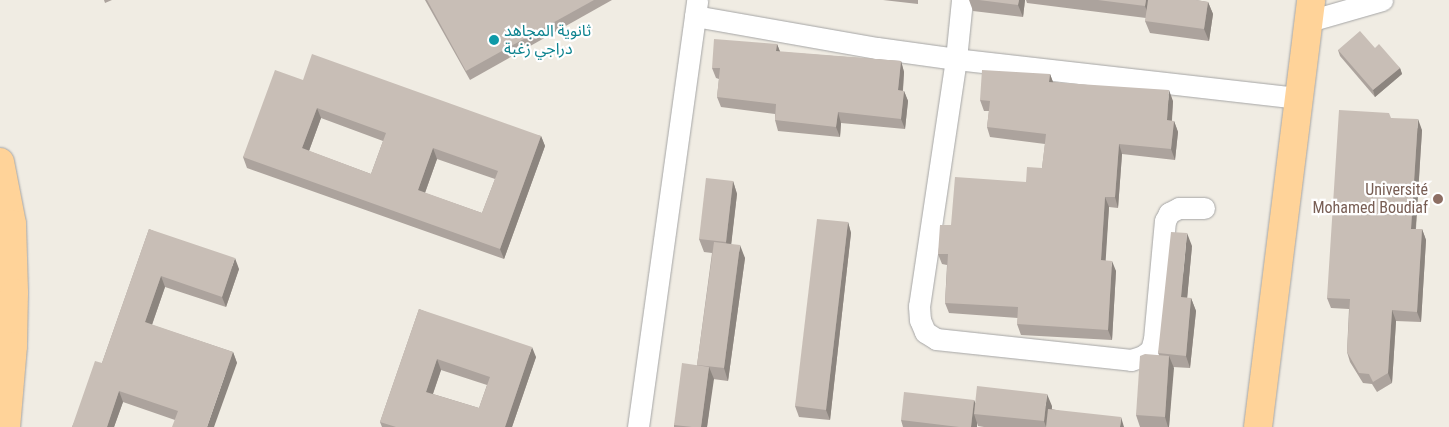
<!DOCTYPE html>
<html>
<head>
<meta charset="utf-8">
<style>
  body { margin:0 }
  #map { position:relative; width:1449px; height:427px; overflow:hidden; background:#f0ece3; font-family:"Roboto Condensed","Noto Sans Arabic",sans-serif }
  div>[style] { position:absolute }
  .roads { filter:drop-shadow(0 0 1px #a5a5a5) drop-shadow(0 0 1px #a5a5a5) }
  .minor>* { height:21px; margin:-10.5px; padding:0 10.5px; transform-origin:10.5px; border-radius:10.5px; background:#fff }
  .major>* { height:28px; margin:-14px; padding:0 14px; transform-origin:14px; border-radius:14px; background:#ffd399 }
  .wall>* { inset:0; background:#aca39d }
  .shaded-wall>* { inset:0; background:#8c857f }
  .building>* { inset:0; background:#c8beb6 }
  .dots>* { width:14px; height:14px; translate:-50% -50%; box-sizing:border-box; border:2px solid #fff; border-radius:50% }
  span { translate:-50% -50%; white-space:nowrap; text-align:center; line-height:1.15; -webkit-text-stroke:4.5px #fff; paint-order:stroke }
  .culture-label { font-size:16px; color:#0d838f }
  .left { translate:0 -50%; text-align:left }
  .education-label { font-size:16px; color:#785e54 }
  .right { translate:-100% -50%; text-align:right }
</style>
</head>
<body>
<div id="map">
  <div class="roads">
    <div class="minor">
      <div style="left:962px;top:0;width:59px;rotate:95.8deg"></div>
      <div style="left:956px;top:59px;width:250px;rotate:98.5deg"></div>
      <div style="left:919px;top:306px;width:14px;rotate:86deg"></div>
      <div style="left:920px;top:320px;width:13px;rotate:67deg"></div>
      <div style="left:925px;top:332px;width:13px;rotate:32deg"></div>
      <div style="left:936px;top:339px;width:196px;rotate:6.1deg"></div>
      <div style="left:1131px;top:360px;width:13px;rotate:-18deg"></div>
      <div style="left:1143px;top:356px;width:10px;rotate:-37deg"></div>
      <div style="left:1151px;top:350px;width:11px;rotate:-75deg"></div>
      <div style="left:1154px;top:339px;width:119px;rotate:-84.7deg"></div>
      <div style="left:1165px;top:221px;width:9px;rotate:-63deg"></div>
      <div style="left:1169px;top:213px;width:11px;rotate:-27deg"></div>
      <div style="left:1179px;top:208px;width:25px"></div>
      <div style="left:695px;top:16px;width:185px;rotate:10deg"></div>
      <div style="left:877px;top:48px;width:80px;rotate:7.9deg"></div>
      <div style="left:956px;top:59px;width:346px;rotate:6.5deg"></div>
      <div style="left:1309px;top:21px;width:76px;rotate:-16deg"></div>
      <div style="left:638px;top:427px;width:431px;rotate:-82.1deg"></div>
    </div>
    <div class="major">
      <div style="left:0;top:162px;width:63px;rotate:79deg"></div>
      <div style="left:12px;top:224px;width:69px;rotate:88.3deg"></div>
      <div style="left:14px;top:293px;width:53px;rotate:91.1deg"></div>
      <div style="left:13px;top:346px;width:81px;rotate:94.9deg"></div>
      <div style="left:1258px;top:427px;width:430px;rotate:-82.9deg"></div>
    </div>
  </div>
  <div class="wall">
    <div style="clip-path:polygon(104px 0,112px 0,105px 3px)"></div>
    <div style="clip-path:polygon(425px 0,612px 0,470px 80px)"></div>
    <div style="clip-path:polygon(883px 0,918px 0,918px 4px)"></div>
    <div style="clip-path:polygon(969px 0,1025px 0,1023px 17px,973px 11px)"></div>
    <div style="clip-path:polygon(1026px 0,1196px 0,1208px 2px,1213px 14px,1209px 41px,1150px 33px,1145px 21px,1146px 18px,1027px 3px)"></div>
    <div style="clip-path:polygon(777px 44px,780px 52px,901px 61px,904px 72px,903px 91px,904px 91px,908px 101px,905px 129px,841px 123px,840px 137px,778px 131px,775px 120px,775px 114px,721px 107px,717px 97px,719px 79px,716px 78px,712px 68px)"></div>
    <div style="clip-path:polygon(1375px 48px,1400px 68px,1402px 74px,1375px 97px,1340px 56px,1338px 50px)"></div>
    <div style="clip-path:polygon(1050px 74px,1053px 82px,1173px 101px,1172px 121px,1174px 121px,1178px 132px,1175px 160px,1122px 154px,1118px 208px,1109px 207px,1105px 260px,1116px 271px,1112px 340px,1021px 335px,1017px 324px,1018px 318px,949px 313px,945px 303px,947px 265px,942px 264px,938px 254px,951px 225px,1026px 182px,1042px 168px,1045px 144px,990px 137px,987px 127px,989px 111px,984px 111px,980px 100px)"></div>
    <div style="clip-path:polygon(evenodd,303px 80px,541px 136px,545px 146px,504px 259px,247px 168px,243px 157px,303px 80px,321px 118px,383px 141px,371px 174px,309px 151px,321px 118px,303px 80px,437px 159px,495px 179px,482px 213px,425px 193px,437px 159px)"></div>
    <div style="clip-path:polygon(1391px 118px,1422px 130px,1416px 229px,1422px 229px,1426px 240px,1421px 322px,1396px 321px,1392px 383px,1377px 392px,1372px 384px,1363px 383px,1350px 362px,1347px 352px,1349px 309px,1331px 308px,1327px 298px)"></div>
    <div style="clip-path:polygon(733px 181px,737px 194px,731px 244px,745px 258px,728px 381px,713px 379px,707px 427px,674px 427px,674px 425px,697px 365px,712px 253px,704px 252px,699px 239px)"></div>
    <div style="clip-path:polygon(848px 222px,851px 233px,830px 420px,799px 417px,795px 406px)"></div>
    <div style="clip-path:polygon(149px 229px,239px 269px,226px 307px,165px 287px,152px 325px,233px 352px,237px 363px,175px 420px,123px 402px,114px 427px,72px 427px,102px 363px)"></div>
    <div style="clip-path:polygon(1192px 246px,1187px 298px,1191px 298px,1196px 311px,1190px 368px,1173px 367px,1169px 427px,1140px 427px,1136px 415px,1159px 355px,1158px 353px)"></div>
    <div style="clip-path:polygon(evenodd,419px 309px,536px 357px,512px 427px,382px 427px,380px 422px,419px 309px,441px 370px,487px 385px,479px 408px,433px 394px,441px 370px)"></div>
    <div style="clip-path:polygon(974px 400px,975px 403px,1052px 406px,1052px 409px,1124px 427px,984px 427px,978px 426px,977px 423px,977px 427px,903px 427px,901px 420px)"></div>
  </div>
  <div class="shaded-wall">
    <div style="clip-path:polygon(1019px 0,1025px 0,1023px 17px,1018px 5px)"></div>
    <div style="clip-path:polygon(1146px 0,1152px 0,1150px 19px,1145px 6px)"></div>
    <div style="clip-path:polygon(1208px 2px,1213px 14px,1209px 41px,1204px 29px)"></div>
    <div style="clip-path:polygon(777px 44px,781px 54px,776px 51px)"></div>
    <div style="clip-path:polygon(901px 61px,904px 72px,902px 101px,898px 90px)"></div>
    <div style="clip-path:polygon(1400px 68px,1402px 74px,1375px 97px,1373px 90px)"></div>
    <div style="clip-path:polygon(1050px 74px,1054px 85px,1049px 82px)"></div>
    <div style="clip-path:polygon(1169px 90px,1173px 101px,1171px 131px,1167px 120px)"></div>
    <div style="clip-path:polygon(904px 91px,908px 101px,905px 129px,901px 119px)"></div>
    <div style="clip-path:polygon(317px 108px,321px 118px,306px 159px,302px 148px)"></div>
    <div style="clip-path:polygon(838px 112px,841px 123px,840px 137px,836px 127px)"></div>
    <div style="clip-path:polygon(1418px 119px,1422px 130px,1415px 239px,1411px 229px)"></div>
    <div style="clip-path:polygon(1174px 121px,1178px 132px,1175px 160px,1171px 149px)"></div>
    <div style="clip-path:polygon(541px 136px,545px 146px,504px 259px,500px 249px)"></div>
    <div style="clip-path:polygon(1119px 144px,1122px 154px,1118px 208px,1115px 197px)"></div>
    <div style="clip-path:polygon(433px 148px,437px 159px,422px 201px,418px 190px)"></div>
    <div style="clip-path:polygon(733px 181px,737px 194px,730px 255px,726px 242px)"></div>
    <div style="clip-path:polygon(1105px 197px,1109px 207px,1105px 271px,1101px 260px)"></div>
    <div style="clip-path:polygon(848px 222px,851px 233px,830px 420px,826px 410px)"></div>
    <div style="clip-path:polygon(1422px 229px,1426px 240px,1421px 322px,1417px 312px)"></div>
    <div style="clip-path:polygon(1187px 233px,1192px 246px,1186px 310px,1181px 297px)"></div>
    <div style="clip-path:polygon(740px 245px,745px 258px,728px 381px,724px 368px)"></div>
    <div style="clip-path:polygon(235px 258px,239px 269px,226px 307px,222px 297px)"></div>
    <div style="clip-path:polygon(1112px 261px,1116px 271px,1112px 340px,1108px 330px)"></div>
    <div style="clip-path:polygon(161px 276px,165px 287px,149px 333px,145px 322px)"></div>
    <div style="clip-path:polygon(1191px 298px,1196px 311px,1190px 368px,1186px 356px)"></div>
    <div style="clip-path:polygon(1392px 310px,1396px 321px,1392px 383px,1388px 373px)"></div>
    <div style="clip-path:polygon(532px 347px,536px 357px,512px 427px,505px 427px)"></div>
    <div style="clip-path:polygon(233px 352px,237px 363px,214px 427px,207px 427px)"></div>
    <div style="clip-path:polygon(1169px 356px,1174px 368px,1169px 427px,1168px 427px,1165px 417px)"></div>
    <div style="clip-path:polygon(437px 359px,441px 370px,430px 402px,426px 392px)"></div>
    <div style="clip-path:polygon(709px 367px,714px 379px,707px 427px,701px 427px)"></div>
    <div style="clip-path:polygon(119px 391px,123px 402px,114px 427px,107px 427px)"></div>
    <div style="clip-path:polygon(1047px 394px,1052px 406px,1050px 427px,1046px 427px,1044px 421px)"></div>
    <div style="clip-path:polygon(974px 400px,979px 413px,974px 414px,977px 423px,977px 427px,971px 427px)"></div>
    <div style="clip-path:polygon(1121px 417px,1124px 427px,1120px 427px)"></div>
  </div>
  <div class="building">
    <div style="clip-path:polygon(427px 0,594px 0,466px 71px)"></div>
    <div style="clip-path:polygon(979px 0,1019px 0,1018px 5px)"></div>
    <div style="clip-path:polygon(1098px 0,1146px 0,1145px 6px)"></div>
    <div style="clip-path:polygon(1148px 0,1196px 0,1208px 2px,1204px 29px,1145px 21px)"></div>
    <div style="clip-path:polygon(1360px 31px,1375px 48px,1379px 44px,1400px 68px,1373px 90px,1338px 50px)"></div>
    <div style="clip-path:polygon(714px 39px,777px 44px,776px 51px,901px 61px,898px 90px,904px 91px,901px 119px,838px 112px,836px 127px,775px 120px,776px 104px,717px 97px,720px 68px,712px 68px)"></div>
    <div style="clip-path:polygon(evenodd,312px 54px,541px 136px,500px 249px,243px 157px,275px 70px,303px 80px,312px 54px,317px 108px,386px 133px,371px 174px,302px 148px,317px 108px,312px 54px,433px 148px,498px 171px,482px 213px,418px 190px,433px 148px)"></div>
    <div style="clip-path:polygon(982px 70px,1050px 74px,1049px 82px,1169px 90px,1167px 120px,1174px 121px,1171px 149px,1119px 144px,1115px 197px,1105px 197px,1101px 260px,1112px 261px,1108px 330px,1017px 324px,1018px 307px,945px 303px,948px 254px,938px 254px,940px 225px,951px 225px,955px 177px,1026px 182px,1027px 167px,1042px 168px,1046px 134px,987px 127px,990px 101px,980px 100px)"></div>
    <div style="clip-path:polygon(1339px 110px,1389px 113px,1391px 118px,1418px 119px,1411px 229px,1422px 229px,1417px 312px,1392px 310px,1388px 373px,1373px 382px,1369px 374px,1359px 373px,1347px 352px,1350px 299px,1327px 298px)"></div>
    <div style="clip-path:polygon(706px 178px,733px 181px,726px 242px,699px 239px)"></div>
    <div style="clip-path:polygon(817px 219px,848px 222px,826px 410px,795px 406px)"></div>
    <div style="clip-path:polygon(149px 229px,235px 258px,222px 297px,161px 276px,145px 322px,233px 352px,207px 427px,172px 427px,178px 411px,119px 391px,107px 427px,72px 427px,95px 361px,102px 363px)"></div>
    <div style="clip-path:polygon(1171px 232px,1187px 233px,1181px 297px,1191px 298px,1186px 356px,1158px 353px)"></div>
    <div style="clip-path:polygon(714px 242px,740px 245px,724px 368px,697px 365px)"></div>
    <div style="clip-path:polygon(evenodd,419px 309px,532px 347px,505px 427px,396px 427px,380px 422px,419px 309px,437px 359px,490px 377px,479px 408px,426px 392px,437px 359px)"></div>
    <div style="clip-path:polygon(1145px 354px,1169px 356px,1165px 417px,1136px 415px,1140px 356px)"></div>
    <div style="clip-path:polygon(682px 363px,709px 367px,701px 427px,692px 427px,674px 425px)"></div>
    <div style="clip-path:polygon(977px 386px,1047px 394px,1044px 421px,974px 414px)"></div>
    <div style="clip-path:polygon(904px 392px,974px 400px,971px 427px,959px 427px,901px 420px)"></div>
    <div style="clip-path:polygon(1048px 409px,1121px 417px,1120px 427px,1046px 427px)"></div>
  </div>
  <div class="dots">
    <div style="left:494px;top:40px;background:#0f9aa8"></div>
    <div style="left:1438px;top:199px;background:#8d6e63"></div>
  </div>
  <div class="culture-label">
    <span class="left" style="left:504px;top:40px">ثانوية المجاهد<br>دراجي زغبة</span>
  </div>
  <div class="education-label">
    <span class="right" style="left:1428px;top:199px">Université<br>Mohamed Boudiaf</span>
  </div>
</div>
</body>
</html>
